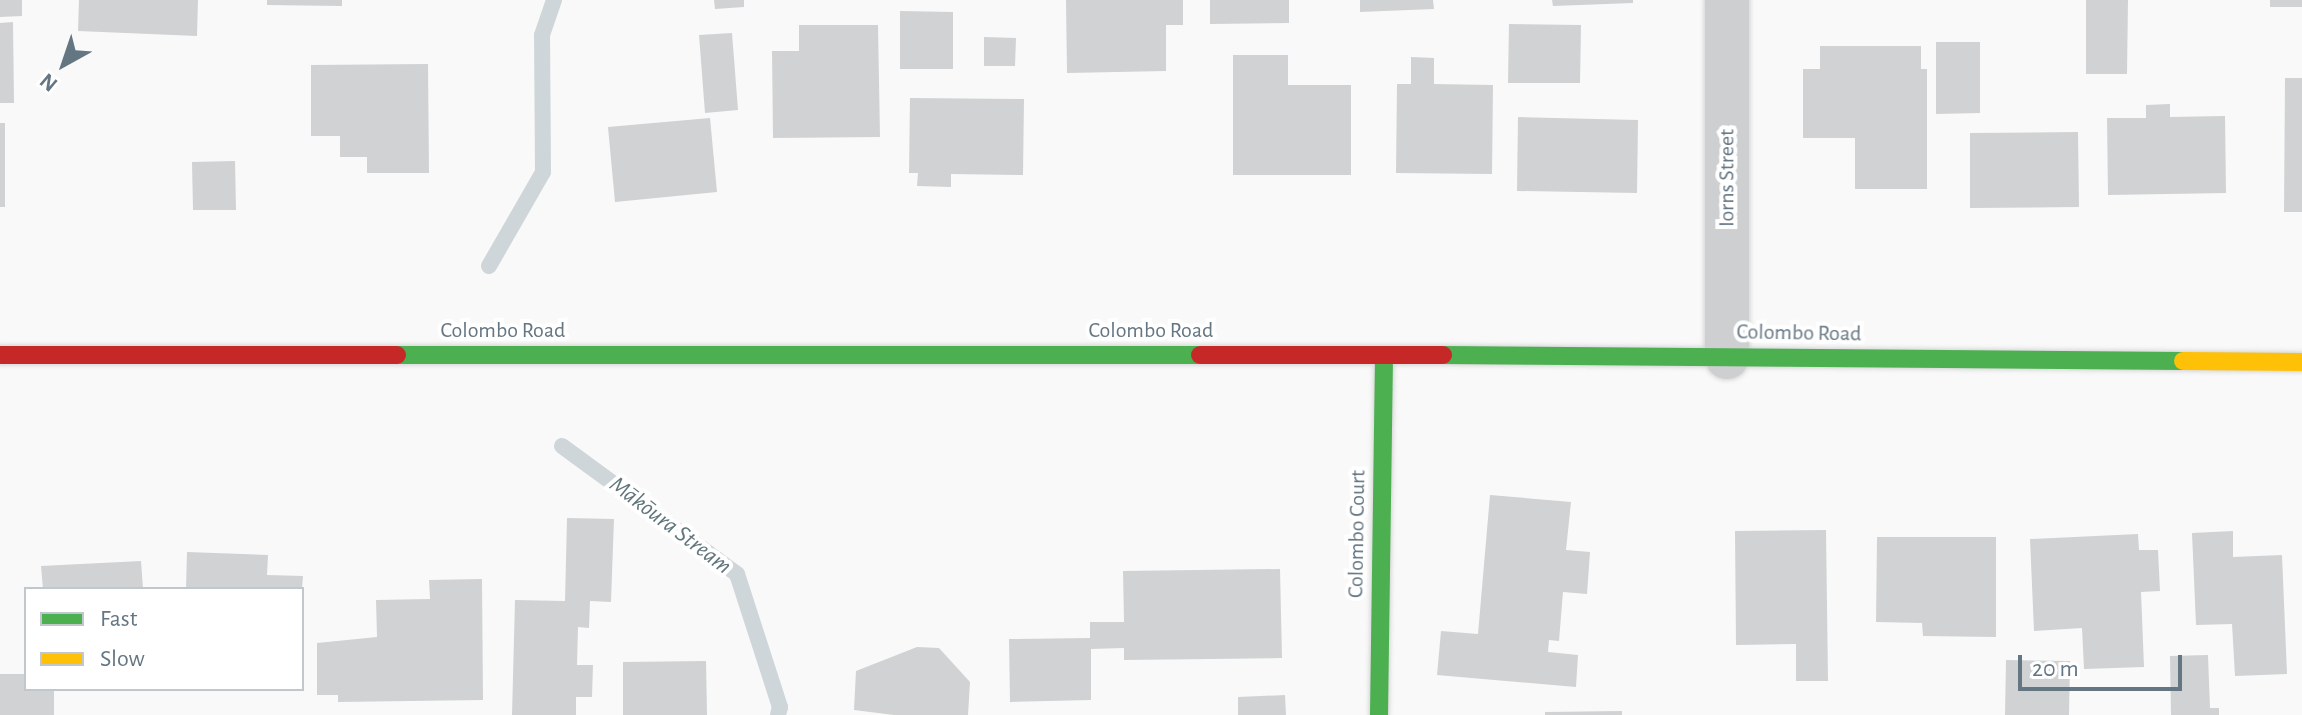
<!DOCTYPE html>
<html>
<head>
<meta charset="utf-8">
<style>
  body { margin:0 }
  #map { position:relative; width:2302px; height:715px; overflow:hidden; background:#f9f9f9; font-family:"Alegreya Sans",sans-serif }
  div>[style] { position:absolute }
  .stream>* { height:16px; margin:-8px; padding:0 8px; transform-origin:8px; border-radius:8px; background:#ced6d9 }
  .building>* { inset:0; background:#d0d2d3 }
  .roads { filter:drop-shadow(0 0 2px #d5d6d7) drop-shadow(0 0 2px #d5d6d7) }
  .street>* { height:44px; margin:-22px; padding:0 22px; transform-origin:22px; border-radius:22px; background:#cecfd0 }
  .fast>* { height:18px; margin:-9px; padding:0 9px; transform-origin:9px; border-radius:9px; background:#4caf50 }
  .slow>* { height:18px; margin:-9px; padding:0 9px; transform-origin:9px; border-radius:9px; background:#ffc107 }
  .jam>* { height:18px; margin:-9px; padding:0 9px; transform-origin:9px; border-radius:9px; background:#c62828 }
  span { translate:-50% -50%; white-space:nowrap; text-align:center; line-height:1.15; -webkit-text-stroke:8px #fff; paint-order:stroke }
  .street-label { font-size:22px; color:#657683 }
  .water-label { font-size:24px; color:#60757c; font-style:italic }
  .legend { position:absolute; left:24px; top:587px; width:280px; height:104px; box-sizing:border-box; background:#fff; border:2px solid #c1c8cd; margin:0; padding:10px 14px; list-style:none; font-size:24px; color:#657683 }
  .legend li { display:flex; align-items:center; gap:16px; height:40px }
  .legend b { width:40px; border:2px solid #c1c8cd }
  .north { position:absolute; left:24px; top:24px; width:80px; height:80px; -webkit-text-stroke:6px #fff; paint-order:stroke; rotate:220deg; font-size:22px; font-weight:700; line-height:32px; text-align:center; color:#657683 }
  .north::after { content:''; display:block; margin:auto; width:28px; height:36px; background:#657683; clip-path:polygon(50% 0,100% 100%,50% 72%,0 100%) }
  .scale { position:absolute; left:2018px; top:655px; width:164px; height:36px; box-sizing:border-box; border:4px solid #657683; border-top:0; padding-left:10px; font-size:24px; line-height:28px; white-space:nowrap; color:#657683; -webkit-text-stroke:6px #fff; paint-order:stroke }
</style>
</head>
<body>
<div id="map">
  <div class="stream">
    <div style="left:489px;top:266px;width:108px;rotate:-60.1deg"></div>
    <div style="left:543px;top:172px;width:137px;rotate:-90.4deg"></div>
    <div style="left:542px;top:35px;width:37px;rotate:-71deg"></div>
    <div style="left:562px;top:446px;width:217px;rotate:36.2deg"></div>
    <div style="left:737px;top:574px;width:140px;rotate:72.1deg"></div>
    <div style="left:780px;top:707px;width:8px;rotate:104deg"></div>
  </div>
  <div class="building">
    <div style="clip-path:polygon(0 0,22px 0,22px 16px,0 17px)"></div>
    <div style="clip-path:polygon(79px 0,198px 0,197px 36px,78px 31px)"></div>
    <div style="clip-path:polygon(267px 0,342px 0,342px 6px,267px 5px)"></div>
    <div style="clip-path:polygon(714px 0,744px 0,744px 7px,715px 9px)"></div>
    <div style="clip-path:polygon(1066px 0,1183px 0,1183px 25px,1166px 25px,1166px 71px,1067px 73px)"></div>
    <div style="clip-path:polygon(1210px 0,1289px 0,1289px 23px,1210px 24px)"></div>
    <div style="clip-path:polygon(1360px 0,1433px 0,1434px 9px,1360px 12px)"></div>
    <div style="clip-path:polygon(1552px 0,1633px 0,1633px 3px,1553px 6px)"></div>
    <div style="clip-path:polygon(2086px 0,2128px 0,2127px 74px,2086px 74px)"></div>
    <div style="clip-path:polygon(2270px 0,2302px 0,2302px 7px,2270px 7px)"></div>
    <div style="clip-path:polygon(900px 11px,953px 12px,953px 69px,900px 69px)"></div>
    <div style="clip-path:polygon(13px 22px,14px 103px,0 103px,0 23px)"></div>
    <div style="clip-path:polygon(1509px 24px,1581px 25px,1580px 83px,1508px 83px)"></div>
    <div style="clip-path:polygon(799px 25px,878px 25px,880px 137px,773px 138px,772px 51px,799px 51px)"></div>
    <div style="clip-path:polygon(732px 33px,738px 110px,705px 113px,699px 35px)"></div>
    <div style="clip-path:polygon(984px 37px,1016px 38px,1015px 66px,984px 66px)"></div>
    <div style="clip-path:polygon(1936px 42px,1980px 42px,1980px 113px,1936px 114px)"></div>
    <div style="clip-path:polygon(1820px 46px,1921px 46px,1921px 69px,1927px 69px,1927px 189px,1855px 189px,1855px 138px,1803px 138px,1803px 69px,1820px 69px)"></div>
    <div style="clip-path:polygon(1233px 55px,1288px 55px,1288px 85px,1351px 85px,1351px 175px,1233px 175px)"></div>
    <div style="clip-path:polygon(1411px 57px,1434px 58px,1434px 84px,1493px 85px,1492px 174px,1396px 173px,1397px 84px,1411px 84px)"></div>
    <div style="clip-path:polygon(428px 64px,429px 173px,367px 173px,367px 157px,340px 157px,340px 136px,311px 136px,311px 65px)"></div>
    <div style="clip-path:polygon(2285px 78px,2302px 78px,2302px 212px,2284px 212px)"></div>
    <div style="clip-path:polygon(910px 98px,1024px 99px,1023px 175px,951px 174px,951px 187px,917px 186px,918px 173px,909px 173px)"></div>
    <div style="clip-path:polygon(2170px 104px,2170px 117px,2225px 116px,2226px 193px,2108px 195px,2107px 118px,2146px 118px,2146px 105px)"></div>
    <div style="clip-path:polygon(1518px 117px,1638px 120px,1637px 193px,1517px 191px)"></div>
    <div style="clip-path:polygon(710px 118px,717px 192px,615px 202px,608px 127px)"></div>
    <div style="clip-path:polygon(0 123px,5px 123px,5px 207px,0 207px)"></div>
    <div style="clip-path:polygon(2078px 132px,2079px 207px,1970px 208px,1970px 133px)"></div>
    <div style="clip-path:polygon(235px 161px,236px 210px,193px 210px,192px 162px)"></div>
    <div style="clip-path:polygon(1490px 495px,1571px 502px,1566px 550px,1590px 552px,1587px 594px,1563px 592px,1559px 641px,1549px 640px,1548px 652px,1578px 655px,1576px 687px,1437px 675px,1441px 631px,1478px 634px)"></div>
    <div style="clip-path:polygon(567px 518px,614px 519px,611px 602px,590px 601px,589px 628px,578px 627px,577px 665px,593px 665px,592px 697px,576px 697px,576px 715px,512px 715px,515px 600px,565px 601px)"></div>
    <div style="clip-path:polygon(1826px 530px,1828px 681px,1796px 681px,1796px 644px,1736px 645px,1735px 531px)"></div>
    <div style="clip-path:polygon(2233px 531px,2233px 557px,2282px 555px,2287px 674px,2235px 676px,2232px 624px,2196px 625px,2192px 533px)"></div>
    <div style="clip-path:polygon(2138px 534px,2139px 550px,2158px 550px,2160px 591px,2141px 592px,2144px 667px,2084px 669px,2082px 628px,2034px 631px,2030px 539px)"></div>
    <div style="clip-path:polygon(1877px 537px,1996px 537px,1996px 637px,1923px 636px,1922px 623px,1876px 622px)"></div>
    <div style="clip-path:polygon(187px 552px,268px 555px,267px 575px,303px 576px,302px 589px,186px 589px)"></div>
    <div style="clip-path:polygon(141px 561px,143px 589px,43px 589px,41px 566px)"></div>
    <div style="clip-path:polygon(1280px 569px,1282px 658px,1124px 660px,1124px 648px,1091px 649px,1091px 700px,1010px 702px,1009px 639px,1090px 638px,1090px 622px,1124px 622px,1123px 571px)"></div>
    <div style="clip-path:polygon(482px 579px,483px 700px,338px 702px,338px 695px,317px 695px,317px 643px,377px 637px,376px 600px,430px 599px,429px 580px)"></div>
    <div style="clip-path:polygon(917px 647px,939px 648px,970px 682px,968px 715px,894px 715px,854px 710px,856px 671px)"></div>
    <div style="clip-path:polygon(2208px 655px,2210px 708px,2219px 708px,2219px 715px,2171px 715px,2170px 656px)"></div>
    <div style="clip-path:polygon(2006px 660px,2070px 661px,2069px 715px,2005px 715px)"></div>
    <div style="clip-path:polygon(706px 661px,707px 715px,623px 715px,623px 662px)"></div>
    <div style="clip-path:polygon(0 674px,26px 674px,26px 689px,54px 689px,54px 715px,0 715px)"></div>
    <div style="clip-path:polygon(1285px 695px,1286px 715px,1238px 715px,1238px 697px)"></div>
    <div style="clip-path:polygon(1622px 711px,1622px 715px,1545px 715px,1545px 712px)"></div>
  </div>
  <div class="roads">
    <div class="street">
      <div style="left:1727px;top:357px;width:357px;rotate:-90deg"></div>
    </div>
    <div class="fast">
      <div style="left:397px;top:355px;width:803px"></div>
      <div style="left:1443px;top:355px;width:740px;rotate:0.46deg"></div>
      <div style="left:1379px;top:715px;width:360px;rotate:-89.2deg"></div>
    </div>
    <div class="slow">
      <div style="left:2183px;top:361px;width:119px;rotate:0.5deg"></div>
    </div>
    <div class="jam">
      <div style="left:0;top:355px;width:397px"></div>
      <div style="left:1200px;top:355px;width:243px"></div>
    </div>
  </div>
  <div class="street-label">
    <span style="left:1727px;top:178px;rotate:-90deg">Iorns Street</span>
    <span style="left:503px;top:331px">Colombo Road</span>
    <span style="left:1151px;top:331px">Colombo Road</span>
    <span style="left:1799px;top:333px;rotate:1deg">Colombo Road</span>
    <span style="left:1357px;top:534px;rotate:-89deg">Colombo Court</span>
  </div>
  <div class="water-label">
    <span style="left:670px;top:526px;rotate:37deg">Mākōura Stream</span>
  </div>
  <ul class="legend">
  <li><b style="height:10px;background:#4caf50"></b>Fast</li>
  <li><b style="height:10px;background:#ffc107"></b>Slow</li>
  </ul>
  <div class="north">N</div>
  <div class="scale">20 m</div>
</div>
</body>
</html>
